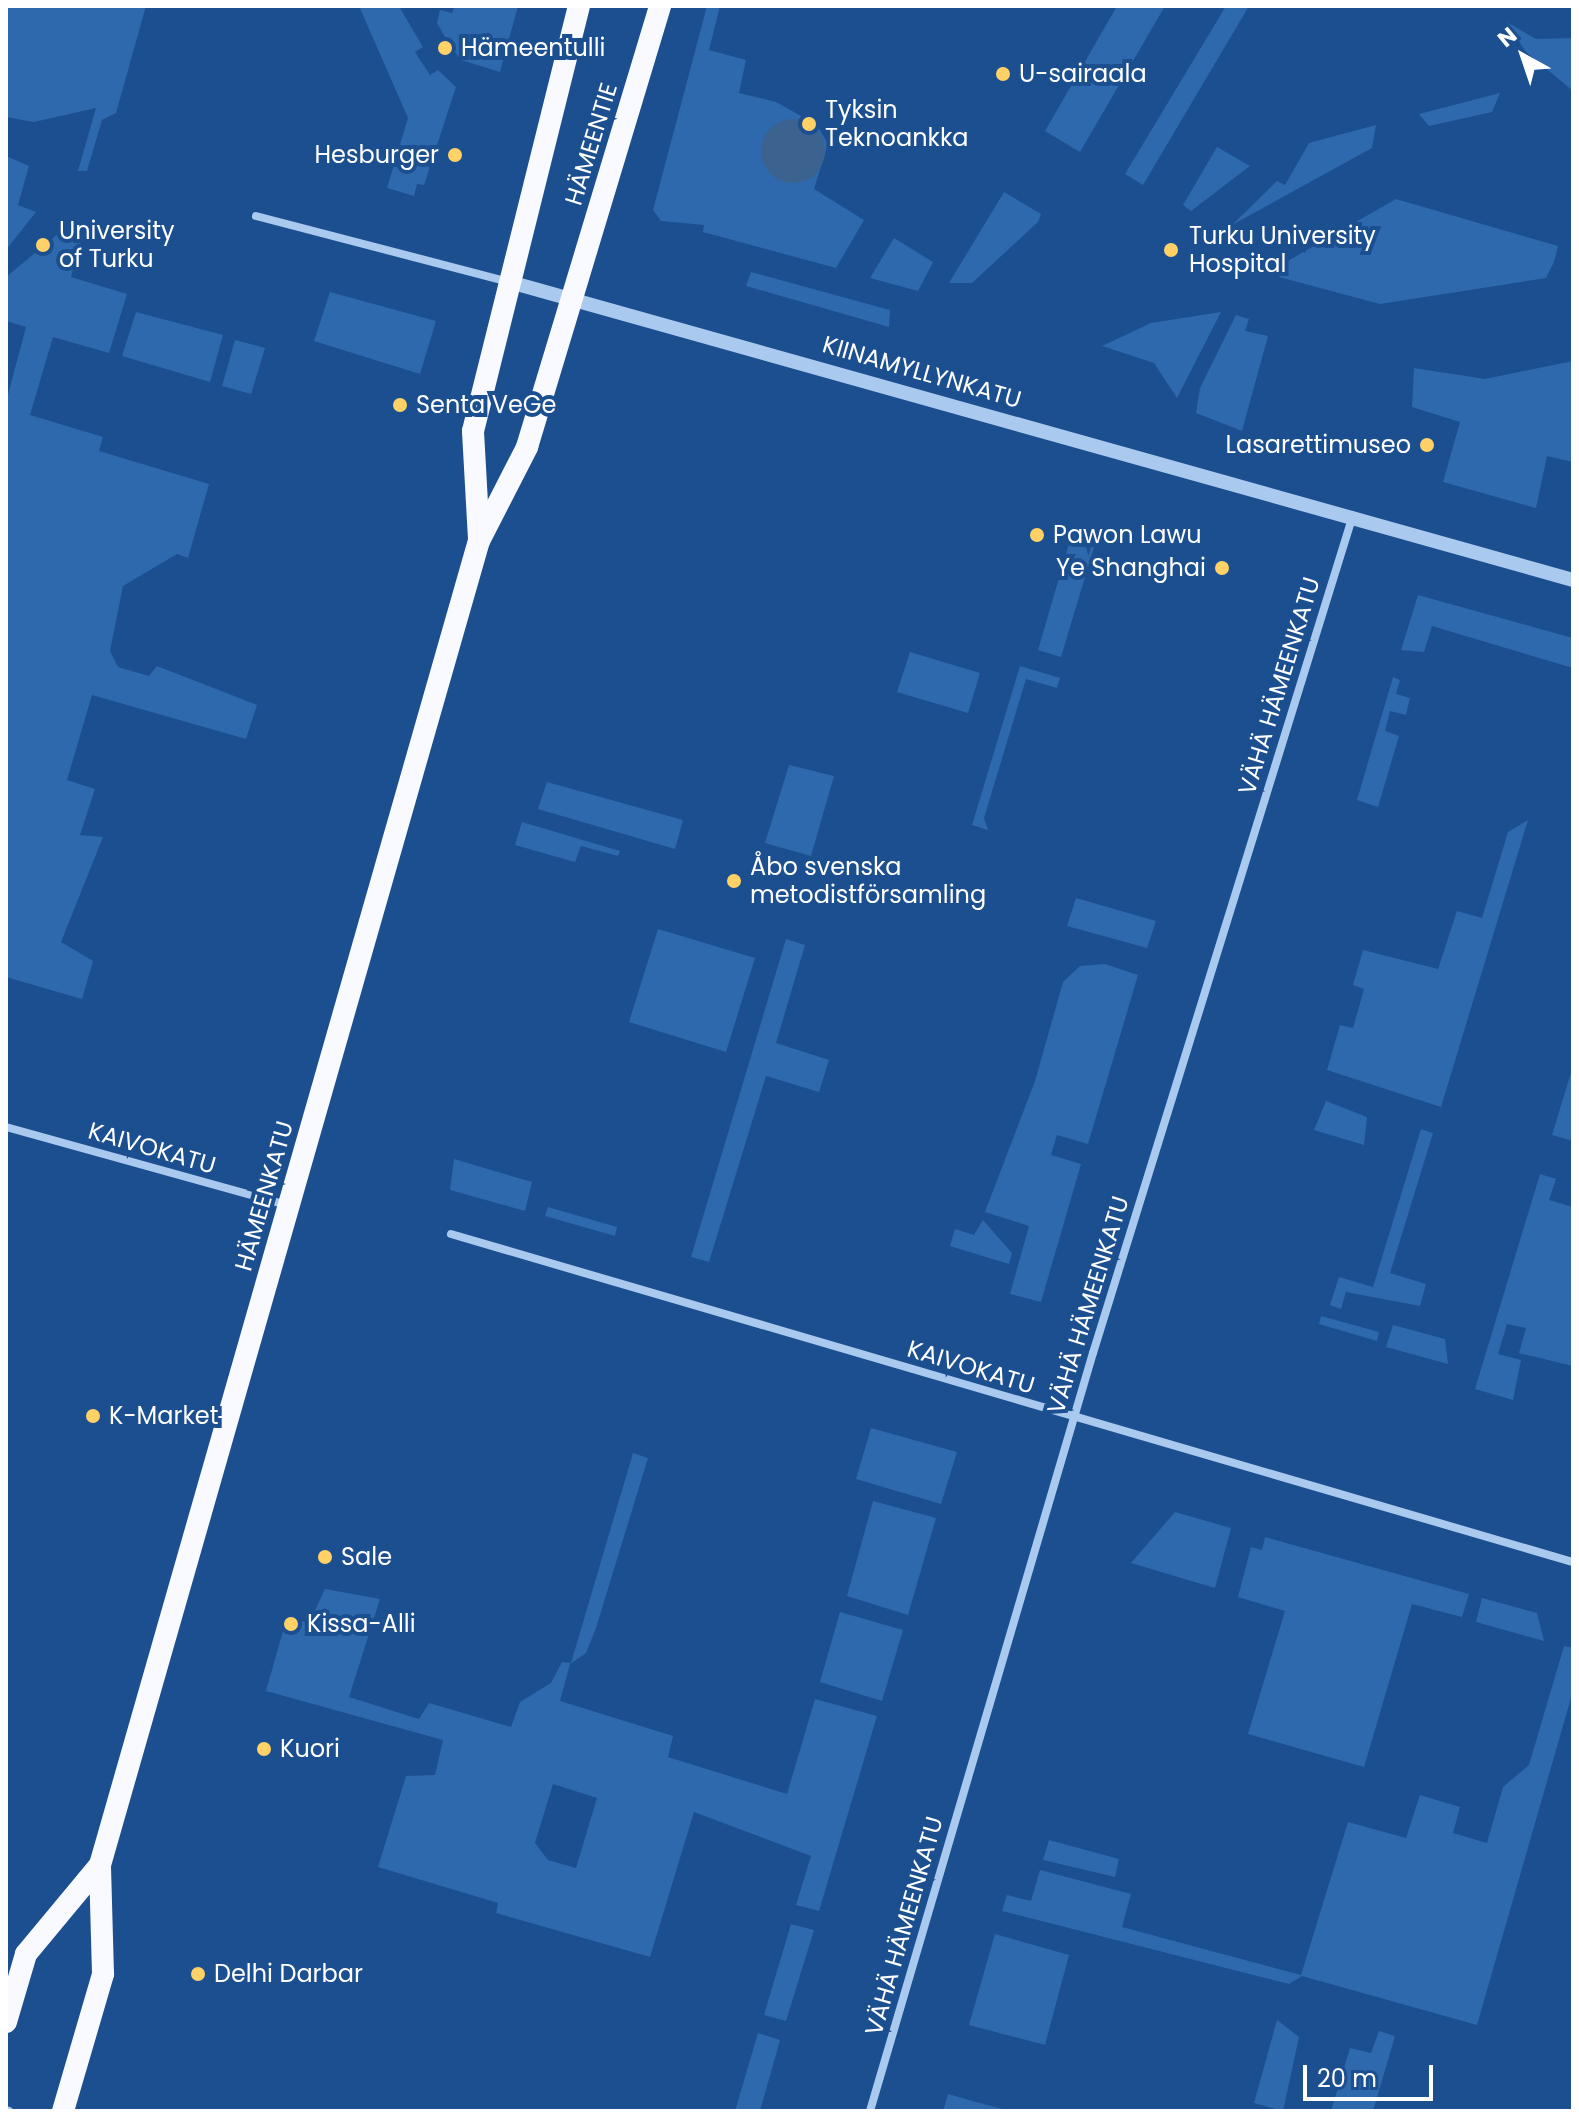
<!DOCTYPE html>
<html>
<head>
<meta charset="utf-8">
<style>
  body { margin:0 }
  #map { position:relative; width:1579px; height:2117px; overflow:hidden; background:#1b4f8f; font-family:Poppins,sans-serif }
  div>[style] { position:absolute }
  .green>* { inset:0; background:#2e69ad }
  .water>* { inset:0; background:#3c6290 }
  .round { border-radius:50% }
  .minor>* { height:8px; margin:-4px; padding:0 4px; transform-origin:4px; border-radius:4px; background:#a9c9ee }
  .tertiary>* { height:14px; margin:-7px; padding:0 7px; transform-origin:7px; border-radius:7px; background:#a9c9ee }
  .trunk>* { height:22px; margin:-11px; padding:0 11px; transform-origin:11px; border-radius:11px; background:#f8faff }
  .dots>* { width:22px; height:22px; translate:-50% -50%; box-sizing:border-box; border:4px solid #1b4f8f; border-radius:50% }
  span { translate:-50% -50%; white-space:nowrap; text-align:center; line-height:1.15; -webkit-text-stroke:8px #1b4f8f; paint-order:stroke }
  .poi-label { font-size:24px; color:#fff }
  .left { translate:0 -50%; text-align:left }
  .right { translate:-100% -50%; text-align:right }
  .street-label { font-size:24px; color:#fff }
  .frame { position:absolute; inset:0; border:8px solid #fff; pointer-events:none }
  .north { position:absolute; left:1483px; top:16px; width:80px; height:80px; -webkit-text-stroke:6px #1b4f8f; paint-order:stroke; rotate:320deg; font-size:22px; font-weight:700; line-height:32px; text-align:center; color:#fff }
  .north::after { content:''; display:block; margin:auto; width:28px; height:36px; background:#fff; clip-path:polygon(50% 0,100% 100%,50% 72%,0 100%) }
  .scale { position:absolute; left:1303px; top:2065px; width:130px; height:36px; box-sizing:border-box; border:4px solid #fff; border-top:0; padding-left:10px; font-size:24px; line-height:28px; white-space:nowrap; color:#fff; -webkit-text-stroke:6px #1b4f8f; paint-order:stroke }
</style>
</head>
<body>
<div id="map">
  <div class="green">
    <div style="clip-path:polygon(6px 6px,146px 6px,116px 113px,102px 120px,87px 171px,78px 171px,96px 108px,34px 122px,6px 117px)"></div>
    <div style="clip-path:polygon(359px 6px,400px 8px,423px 47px,415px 52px,430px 75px,438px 70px,456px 87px,424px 185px,417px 184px,414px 196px,387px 188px,408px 118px)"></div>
    <div style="clip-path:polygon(455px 6px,518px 6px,500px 72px,461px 60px,450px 46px,437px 23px,440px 10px,452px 13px)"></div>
    <div style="clip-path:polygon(707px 6px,720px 6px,709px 50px,746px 60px,739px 93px,776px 102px,817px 125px,828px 144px,814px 189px,864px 220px,836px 268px,703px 232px,704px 225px,661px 221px,653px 210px)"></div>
    <div style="clip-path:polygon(1117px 6px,1165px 6px,1080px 152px,1045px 131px)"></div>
    <div style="clip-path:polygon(1226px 6px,1249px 6px,1143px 185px,1125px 174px)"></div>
    <div style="clip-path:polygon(1507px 22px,1536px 39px,1573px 38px,1573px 91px,1525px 51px)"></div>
    <div style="clip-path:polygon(1500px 93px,1492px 112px,1429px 126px,1419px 114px)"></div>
    <div style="clip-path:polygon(1376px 125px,1372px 148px,1232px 225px,1277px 181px,1285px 185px,1309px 143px)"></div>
    <div style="clip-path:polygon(1217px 147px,1250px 166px,1191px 211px,1183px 205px)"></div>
    <div style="clip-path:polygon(6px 156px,29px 166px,18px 205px,36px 212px,6px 250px)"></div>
    <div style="clip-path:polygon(1004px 192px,1041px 214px,1038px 222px,972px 283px,949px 283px)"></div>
    <div style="clip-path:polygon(1396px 199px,1558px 246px,1554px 262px,1546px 278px,1380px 304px,1279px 277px,1286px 262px)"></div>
    <div style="clip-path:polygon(76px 219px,86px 225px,71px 277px,127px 294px,109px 353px,53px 337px,30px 415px,103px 437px,99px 451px,209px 484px,188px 558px,177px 554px,123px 586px,110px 651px,118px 667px,149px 676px,157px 666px,257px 705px,246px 739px,92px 695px,67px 780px,95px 789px,80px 835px,103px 837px,61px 942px,93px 961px,82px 999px,6px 977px,6px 402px,26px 327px,6px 321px,6px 277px)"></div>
    <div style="clip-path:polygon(894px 238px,933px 262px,918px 291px,870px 278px)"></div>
    <div style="clip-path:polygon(751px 272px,890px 310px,889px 327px,746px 286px)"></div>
    <div style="clip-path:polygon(330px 292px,436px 321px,420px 374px,314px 341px)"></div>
    <div style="clip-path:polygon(136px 312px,223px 335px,210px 382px,122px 356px)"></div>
    <div style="clip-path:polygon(1221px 312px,1177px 398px,1154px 363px,1102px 346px,1151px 323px)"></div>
    <div style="clip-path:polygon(1236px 315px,1249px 319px,1245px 331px,1268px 336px,1242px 431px,1196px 413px,1200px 388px)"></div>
    <div style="clip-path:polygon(235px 340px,265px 348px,251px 394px,222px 386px)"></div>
    <div style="clip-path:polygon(1573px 361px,1573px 462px,1547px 456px,1536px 508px,1443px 482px,1460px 422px,1412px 407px,1414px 368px,1485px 379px)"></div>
    <div style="clip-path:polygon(1073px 530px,1097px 537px,1061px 657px,1038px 650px)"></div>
    <div style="clip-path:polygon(1418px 595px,1573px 638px,1573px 668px,1432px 626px,1424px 652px,1401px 650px)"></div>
    <div style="clip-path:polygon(910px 652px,980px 673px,968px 713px,897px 692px)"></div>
    <div style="clip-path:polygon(1020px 666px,1060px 678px,1057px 688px,1026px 679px,984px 818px,988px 830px,972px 825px)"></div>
    <div style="clip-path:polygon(1393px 677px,1400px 680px,1396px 694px,1410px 698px,1406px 715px,1390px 711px,1385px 731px,1399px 736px,1378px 807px,1357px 800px)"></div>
    <div style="clip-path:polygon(789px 765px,834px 776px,811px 856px,765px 843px)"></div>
    <div style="clip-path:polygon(547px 782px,683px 820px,675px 849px,538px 809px)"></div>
    <div style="clip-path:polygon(1528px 820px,1441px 1107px,1327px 1070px,1340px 1025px,1353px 1028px,1364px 989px,1353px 985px,1363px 950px,1438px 969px,1457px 911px,1482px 918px,1508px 832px)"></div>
    <div style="clip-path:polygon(522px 822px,620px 851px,618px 856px,581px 846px,575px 862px,515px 845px)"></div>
    <div style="clip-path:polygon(1076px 898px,1156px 921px,1147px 948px,1067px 926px)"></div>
    <div style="clip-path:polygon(658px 929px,755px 958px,726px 1052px,629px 1022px)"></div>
    <div style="clip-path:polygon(786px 939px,805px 945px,776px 1043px,829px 1060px,819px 1092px,766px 1076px,709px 1262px,691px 1257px)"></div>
    <div style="clip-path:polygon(1105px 964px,1138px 975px,1088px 1144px,1057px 1135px,1051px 1155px,1081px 1164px,1041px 1302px,1010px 1294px,1029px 1226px,985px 1212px,1035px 1081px,1063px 982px,1080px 966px)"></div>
    <div style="clip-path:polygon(1573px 1066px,1573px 1141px,1552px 1135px)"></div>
    <div style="clip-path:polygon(1326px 1101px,1367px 1117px,1364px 1145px,1314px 1130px)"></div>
    <div style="clip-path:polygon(1421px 1129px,1433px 1133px,1390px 1273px,1426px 1284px,1420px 1306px,1346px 1292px,1341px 1309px,1330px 1305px,1339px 1277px,1373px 1287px)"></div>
    <div style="clip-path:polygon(454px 1159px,532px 1182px,525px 1211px,450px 1190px)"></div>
    <div style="clip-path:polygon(1540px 1174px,1556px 1179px,1549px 1200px,1573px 1207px,1573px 1366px,1519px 1353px,1526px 1328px,1507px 1324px,1498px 1354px,1521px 1360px,1513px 1400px,1475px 1389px)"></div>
    <div style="clip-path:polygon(548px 1207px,617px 1227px,615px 1236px,545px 1216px)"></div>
    <div style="clip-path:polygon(983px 1220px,1012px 1253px,1009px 1264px,950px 1246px,955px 1229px,974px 1235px)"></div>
    <div style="clip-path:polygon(1321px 1316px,1379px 1332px,1377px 1341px,1319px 1324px)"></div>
    <div style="clip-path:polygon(1393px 1325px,1445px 1339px,1448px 1364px,1386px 1347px)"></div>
    <div style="clip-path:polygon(871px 1428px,957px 1452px,941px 1504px,856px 1479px)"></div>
    <div style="clip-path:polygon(evenodd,633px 1453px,648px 1458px,596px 1628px,586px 1653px,570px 1664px,560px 1701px,673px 1736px,668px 1757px,787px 1794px,815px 1699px,877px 1716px,819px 1911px,796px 1905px,811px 1856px,694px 1812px,650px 1957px,496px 1913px,498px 1903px,378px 1867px,406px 1776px,435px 1775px,443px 1740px,266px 1691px,287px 1617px,309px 1623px,325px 1589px,380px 1599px,349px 1697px,419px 1719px,429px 1703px,511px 1727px,520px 1702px,551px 1683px,562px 1662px,571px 1663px,633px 1453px,553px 1784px,597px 1798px,576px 1868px,548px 1860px,535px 1843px,553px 1784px)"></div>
    <div style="clip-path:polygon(873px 1501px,936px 1518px,908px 1615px,847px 1596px)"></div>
    <div style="clip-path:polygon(1175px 1512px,1231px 1528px,1215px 1588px,1131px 1563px)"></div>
    <div style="clip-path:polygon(1265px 1537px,1469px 1594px,1462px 1617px,1412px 1604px,1364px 1767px,1248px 1734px,1285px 1611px,1238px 1597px,1251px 1547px,1262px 1550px)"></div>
    <div style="clip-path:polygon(1482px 1598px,1537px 1613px,1544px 1641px,1476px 1622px)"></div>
    <div style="clip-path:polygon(840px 1612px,903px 1630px,882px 1701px,820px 1682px)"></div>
    <div style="clip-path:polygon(1564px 1646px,1573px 1648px,1573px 1691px,1477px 2025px,1302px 1976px,1289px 1984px,1002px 1911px,1007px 1895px,1031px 1901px,1040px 1870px,1131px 1894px,1122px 1927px,1301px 1975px,1348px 1822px,1406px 1838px,1420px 1795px,1460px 1807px,1453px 1833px,1487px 1843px,1503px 1787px,1529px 1765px)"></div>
    <div style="clip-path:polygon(1049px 1840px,1119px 1859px,1115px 1877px,1043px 1860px)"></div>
    <div style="clip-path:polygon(791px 1924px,814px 1930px,786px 2021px,764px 2015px)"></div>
    <div style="clip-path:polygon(995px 1934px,1069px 1955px,1045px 2045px,969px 2025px)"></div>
    <div style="clip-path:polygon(1277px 2020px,1299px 2037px,1283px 2111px,1254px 2103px)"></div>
    <div style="clip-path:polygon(1379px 2031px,1395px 2036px,1373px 2111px,1331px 2111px,1350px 2048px,1371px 2053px)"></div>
    <div style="clip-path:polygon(758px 2033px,780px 2040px,760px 2111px,735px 2111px)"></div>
    <div style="clip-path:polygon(948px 2094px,976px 2102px,1010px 2111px,943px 2111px)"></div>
  </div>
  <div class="water">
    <div class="round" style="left:761px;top:119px;width:64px;height:64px"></div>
  </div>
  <div class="minor">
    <div style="left:256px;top:216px;width:258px;rotate:14.6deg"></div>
    <div style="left:6px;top:1127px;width:292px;rotate:15.5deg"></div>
    <div style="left:451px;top:1234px;width:1169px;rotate:16.3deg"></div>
    <div style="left:6px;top:2110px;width:3px;rotate:18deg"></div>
    <div style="left:870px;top:2111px;width:790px;rotate:-73.61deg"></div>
    <div style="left:1093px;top:1353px;width:877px;rotate:-72.76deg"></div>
  </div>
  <div class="tertiary">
    <div style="left:506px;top:281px;width:1108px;rotate:15.65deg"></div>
  </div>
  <div class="trunk">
    <div style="left:479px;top:539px;width:108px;rotate:-93.2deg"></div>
    <div style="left:473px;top:431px;width:438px;rotate:-76deg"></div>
    <div style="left:6px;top:2022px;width:71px;rotate:-73.6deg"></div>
    <div style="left:26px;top:1954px;width:116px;rotate:-50.3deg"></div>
    <div style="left:63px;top:2111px;width:143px;rotate:-73.7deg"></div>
    <div style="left:103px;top:1974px;width:109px;rotate:-91.6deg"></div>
    <div style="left:100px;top:1865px;width:1377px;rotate:-74.03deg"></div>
    <div style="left:479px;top:541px;width:106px;rotate:-62.9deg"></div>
    <div style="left:527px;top:447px;width:461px;rotate:-73.2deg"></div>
  </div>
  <div class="dots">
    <div style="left:445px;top:48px;background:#ffd166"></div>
    <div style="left:1003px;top:74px;background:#ffd166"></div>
    <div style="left:809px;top:124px;background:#ffd166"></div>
    <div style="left:455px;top:155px;background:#ffd166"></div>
    <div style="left:43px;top:245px;background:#ffd166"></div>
    <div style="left:1171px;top:250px;background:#ffd166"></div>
    <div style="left:400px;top:405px;background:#ffd166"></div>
    <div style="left:1427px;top:445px;background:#ffd166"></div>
    <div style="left:1037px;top:535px;background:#ffd166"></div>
    <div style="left:1222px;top:568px;background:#ffd166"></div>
    <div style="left:734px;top:881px;background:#ffd166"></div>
    <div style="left:93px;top:1416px;background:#ffd166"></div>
    <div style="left:325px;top:1557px;background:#ffd166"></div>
    <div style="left:291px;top:1624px;background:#ffd166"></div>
    <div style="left:264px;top:1749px;background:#ffd166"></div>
    <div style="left:198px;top:1974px;background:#ffd166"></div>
  </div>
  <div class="poi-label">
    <span class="left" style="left:461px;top:48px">Hämeentulli</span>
    <span class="left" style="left:1019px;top:74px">U-sairaala</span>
    <span class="left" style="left:825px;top:124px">Tyksin<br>Teknoankka</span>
    <span class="right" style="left:439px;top:155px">Hesburger</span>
    <span class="left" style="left:59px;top:245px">University<br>of Turku</span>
    <span class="left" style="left:1189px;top:250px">Turku University<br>Hospital</span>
    <span class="left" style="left:416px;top:405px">Senta VeGe</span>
    <span class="right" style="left:1411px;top:445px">Lasarettimuseo</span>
    <span class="left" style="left:1053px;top:535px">Pawon Lawu</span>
    <span class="right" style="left:1206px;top:568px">Ye Shanghai</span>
    <span class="left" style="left:750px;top:881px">Åbo svenska<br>metodistförsamling</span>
    <span class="left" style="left:109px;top:1416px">K-Market</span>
    <span class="left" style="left:341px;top:1557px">Sale</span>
    <span class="left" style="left:307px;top:1624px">Kissa-Alli</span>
    <span class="left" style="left:280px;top:1749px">Kuori</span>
    <span class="left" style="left:214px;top:1974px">Delhi Darbar</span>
  </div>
  <div class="street-label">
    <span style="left:591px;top:144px;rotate:-73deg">HÄMEENTIE</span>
    <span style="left:922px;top:372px;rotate:16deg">KIINAMYLLYNKATU</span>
    <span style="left:1279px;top:686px;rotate:-73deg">VÄHÄ HÄMEENKATU</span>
    <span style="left:152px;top:1148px;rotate:16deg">KAIVOKATU</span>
    <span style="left:264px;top:1196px;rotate:-74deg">HÄMEENKATU</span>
    <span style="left:1088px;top:1305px;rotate:-73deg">VÄHÄ HÄMEENKATU</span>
    <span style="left:971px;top:1367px;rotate:17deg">KAIVOKATU</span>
    <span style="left:904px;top:1926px;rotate:-74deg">VÄHÄ HÄMEENKATU</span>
  </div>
  <div class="frame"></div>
  <div class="north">N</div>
  <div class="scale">20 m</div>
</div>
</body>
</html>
